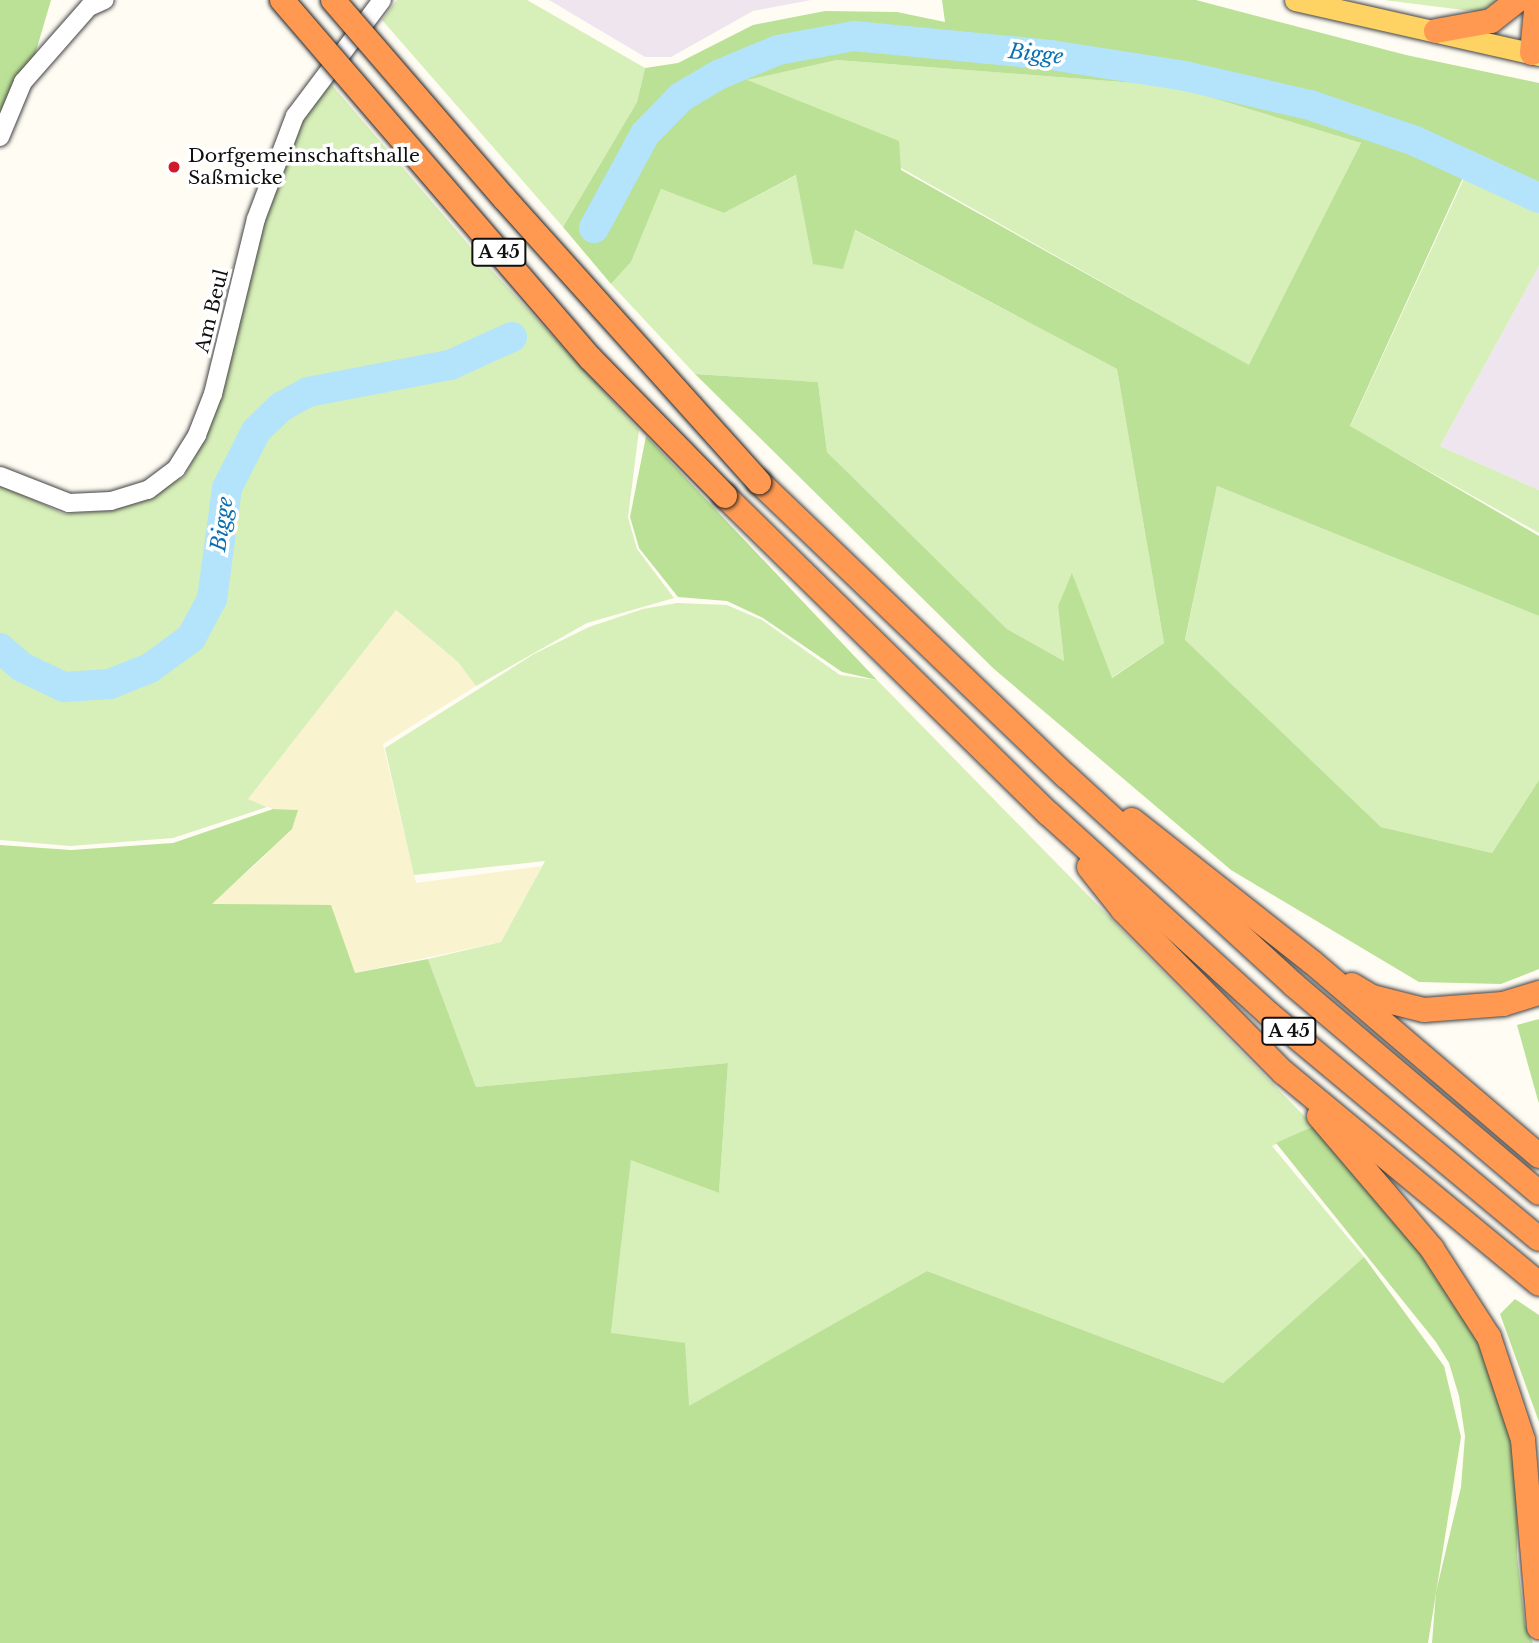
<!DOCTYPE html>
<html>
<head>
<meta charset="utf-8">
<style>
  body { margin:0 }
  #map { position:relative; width:1539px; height:1643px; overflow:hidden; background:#fffcf4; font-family:"Libre Baskerville",serif }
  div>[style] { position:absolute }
  .industrial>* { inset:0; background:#eee5ef }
  .farmland>* { inset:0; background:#f9f3d0 }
  .green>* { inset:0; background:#d7efb8 }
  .forest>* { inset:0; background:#bbe196 }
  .river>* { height:30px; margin:-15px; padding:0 15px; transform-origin:15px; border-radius:15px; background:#b3e4fc }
  .roads { filter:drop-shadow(0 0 2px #434343) drop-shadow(0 0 2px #434343) }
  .minor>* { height:18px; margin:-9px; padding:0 9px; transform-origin:9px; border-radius:9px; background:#fff }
  .major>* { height:21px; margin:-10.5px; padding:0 10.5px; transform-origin:10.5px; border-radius:10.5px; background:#ffd264 }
  .highway>* { height:24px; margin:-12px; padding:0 12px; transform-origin:12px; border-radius:12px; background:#ff9952 }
  .bridges { filter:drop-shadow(0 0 2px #212121) drop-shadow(0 0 2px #212121) }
  .highway-bridge>* { height:24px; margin:-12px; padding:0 12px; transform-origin:12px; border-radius:12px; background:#ff9952 }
  .dots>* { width:19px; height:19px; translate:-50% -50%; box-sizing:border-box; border:4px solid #fff; border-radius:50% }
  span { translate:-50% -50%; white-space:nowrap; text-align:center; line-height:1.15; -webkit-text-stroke:7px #fff; paint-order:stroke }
  .shield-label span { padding:2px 5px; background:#fff; border:2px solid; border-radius:5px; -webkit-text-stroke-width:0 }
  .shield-label { font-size:18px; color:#101010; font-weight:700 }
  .poi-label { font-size:19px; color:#101010 }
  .left { translate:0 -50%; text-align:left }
  .street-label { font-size:19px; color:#101010 }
  .water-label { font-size:21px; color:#0b70b1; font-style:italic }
</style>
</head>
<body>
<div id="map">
  <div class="industrial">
    <div style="clip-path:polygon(549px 0,811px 0,753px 11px,671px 57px,645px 57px)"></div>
    <div style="clip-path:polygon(1539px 266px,1539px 490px,1440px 446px)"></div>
  </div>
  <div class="farmland">
    <div style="clip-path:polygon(396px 610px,458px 662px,476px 686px,383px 744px,416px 883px,542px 866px,501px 942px,354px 973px,244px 906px,211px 904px,265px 856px,298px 810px,273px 809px,248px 799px)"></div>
  </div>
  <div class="green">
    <div style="clip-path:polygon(397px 0,527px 0,645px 68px,637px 102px,563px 227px,382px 20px)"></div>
    <div style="clip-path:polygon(1384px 0,1498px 0,1479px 12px)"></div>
    <div style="clip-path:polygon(837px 60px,1173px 86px,1361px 143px,1250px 366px,746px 80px)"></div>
    <div style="clip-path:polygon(331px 84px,475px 252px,639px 430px,628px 517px,637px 549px,674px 598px,587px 623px,476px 686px,458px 662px,396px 610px,248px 799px,267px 807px,173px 838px,70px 846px,0 840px,0 484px,64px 514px,115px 510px,184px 477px,202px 443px,263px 222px,301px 122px)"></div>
    <div style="clip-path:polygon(1466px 174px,1539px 207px,1539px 266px,1440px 446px,1539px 490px,1539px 533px,1350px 427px)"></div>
    <div style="clip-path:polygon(797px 175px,854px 230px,1117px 369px,1164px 643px,1111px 678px,1072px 574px,1058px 606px,1064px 661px,1007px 629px,827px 452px,818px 382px,695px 374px,611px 284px,631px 262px,661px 189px,724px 213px)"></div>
    <div style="clip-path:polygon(1217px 486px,1539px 616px,1539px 780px,1492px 853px,1381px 827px,1185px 641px)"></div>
    <div style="clip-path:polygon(677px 603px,727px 605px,762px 620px,840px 675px,877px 680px,1314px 1126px,1272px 1146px,1364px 1257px,1223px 1383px,927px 1271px,689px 1407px,611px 1333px,631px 1159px,719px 1193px,728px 1063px,476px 1087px,428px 959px,501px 942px,545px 861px,414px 875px,385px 748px,534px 654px,589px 627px,643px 609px)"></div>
  </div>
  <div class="forest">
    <div style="clip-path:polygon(0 0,51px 0,34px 58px,14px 80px,0 114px)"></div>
    <div style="clip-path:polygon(evenodd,942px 0,1196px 0,1406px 55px,1539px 83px,1539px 189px,1471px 160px,1350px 426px,1539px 536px,1539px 616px,1217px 486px,1185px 640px,1381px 827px,1492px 853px,1539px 780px,1539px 969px,1501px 984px,1419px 982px,1231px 870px,994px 669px,695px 374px,818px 382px,827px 452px,1007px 629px,1064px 661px,1058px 606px,1072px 573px,1112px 678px,1164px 643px,1117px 369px,855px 230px,843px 269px,813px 264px,796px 175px,724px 213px,661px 189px,631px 262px,611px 284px,563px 227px,637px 102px,645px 68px,678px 63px,753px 25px,825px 11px,897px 12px,945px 22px,942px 0,837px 60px,1173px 86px,1361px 143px,1249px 365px,901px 170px,899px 141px,747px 80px,837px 60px)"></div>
    <div style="clip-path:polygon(646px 436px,877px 680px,842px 672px,763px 618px,727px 601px,678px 597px,639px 548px,630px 517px)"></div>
    <div style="clip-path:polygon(273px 809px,298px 810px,292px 829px,212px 904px,331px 905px,355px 973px,428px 959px,476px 1087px,728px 1063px,719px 1193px,631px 1160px,611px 1333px,685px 1343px,689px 1406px,927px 1271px,1223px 1383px,1364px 1257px,1444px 1366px,1461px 1437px,1428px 1643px,0 1643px,0 845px,71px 850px,173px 843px)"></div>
    <div style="clip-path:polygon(1539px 1019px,1539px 1104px,1517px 1025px)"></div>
    <div style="clip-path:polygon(1314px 1126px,1426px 1251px,1472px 1320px,1518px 1440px,1517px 1555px,1525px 1625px,1533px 1643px,1432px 1643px,1436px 1592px,1461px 1487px,1465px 1436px,1459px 1396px,1449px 1363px,1436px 1342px,1276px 1143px)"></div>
    <div style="clip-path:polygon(1515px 1299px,1539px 1315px,1539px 1422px,1500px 1314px)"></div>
  </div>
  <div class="river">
    <div style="left:594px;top:228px;width:107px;rotate:-61.5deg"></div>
    <div style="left:645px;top:134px;width:52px;rotate:-45.8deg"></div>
    <div style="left:681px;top:97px;width:43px;rotate:-30.7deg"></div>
    <div style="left:718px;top:75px;width:65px;rotate:-22.6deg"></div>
    <div style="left:778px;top:50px;width:77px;rotate:-10.4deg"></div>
    <div style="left:854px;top:36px;width:198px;rotate:5.5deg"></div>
    <div style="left:1051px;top:55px;width:136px;rotate:8.9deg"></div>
    <div style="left:1185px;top:76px;width:128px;rotate:13.1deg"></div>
    <div style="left:1310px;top:105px;width:111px;rotate:18.9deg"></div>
    <div style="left:1415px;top:141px;width:136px;rotate:24.7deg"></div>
    <div style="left:0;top:648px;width:29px;rotate:41deg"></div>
    <div style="left:22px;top:667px;width:47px;rotate:25.5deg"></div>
    <div style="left:64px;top:687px;width:46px;rotate:-3.7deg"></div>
    <div style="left:110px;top:684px;width:43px;rotate:-21.8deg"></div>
    <div style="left:150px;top:668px;width:51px;rotate:-36.2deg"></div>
    <div style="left:191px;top:638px;width:44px;rotate:-61.7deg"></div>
    <div style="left:212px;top:599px;width:112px;rotate:-82.3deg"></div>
    <div style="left:227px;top:488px;width:64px;rotate:-63deg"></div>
    <div style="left:256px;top:431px;width:35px;rotate:-44deg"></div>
    <div style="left:281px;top:407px;width:31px;rotate:-29deg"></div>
    <div style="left:308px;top:392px;width:145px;rotate:-10.8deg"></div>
    <div style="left:450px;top:365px;width:68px;rotate:-24.3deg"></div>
  </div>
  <div class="roads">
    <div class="minor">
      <div style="left:0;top:137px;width:60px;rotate:-67.3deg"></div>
      <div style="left:23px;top:82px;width:100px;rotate:-48.7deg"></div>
      <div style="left:89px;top:7px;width:17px;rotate:-24deg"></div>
      <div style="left:0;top:476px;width:74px;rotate:21.4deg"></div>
      <div style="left:69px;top:503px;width:42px;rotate:-2.7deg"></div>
      <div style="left:111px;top:501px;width:39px;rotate:-17deg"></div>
      <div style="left:148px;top:490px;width:35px;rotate:-37deg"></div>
      <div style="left:176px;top:469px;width:40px;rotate:-58deg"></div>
      <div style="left:197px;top:435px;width:44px;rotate:-68.7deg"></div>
      <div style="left:213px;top:394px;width:180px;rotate:-76.2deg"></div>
      <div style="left:256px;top:219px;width:110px;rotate:-69.3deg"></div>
      <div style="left:295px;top:116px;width:145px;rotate:-53.1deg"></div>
    </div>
    <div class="major">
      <div style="left:1295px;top:0;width:250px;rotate:12.7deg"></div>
    </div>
    <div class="highway">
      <div style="left:1436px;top:31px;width:56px;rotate:-10.3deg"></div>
      <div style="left:1491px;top:21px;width:34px;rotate:-38deg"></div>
      <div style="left:1532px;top:53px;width:53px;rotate:-84.6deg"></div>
      <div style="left:759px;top:482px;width:425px;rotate:43.8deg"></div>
      <div style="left:1066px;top:776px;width:309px;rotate:42.5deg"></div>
      <div style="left:1294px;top:985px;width:321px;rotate:40.3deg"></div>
      <div style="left:725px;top:496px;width:453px;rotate:44.5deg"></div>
      <div style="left:1048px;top:813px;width:299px;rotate:42.3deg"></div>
      <div style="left:1269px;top:1014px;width:351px;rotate:39.8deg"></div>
      <div style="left:1132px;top:820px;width:229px;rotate:38.3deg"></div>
      <div style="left:1312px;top:962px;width:299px;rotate:40.5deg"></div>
      <div style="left:1089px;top:867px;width:55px;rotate:51.7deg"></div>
      <div style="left:1123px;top:910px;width:228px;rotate:45.4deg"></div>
      <div style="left:1283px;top:1072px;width:332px;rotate:39.6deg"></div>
      <div style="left:1352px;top:985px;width:23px;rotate:31deg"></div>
      <div style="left:1372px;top:997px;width:54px;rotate:14deg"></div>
      <div style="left:1424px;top:1010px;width:79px;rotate:-4.3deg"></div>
      <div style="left:1503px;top:1004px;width:38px;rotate:-17deg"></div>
      <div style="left:1319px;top:1116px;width:175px;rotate:49.6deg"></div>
      <div style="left:1432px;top:1249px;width:105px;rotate:57.1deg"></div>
      <div style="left:1489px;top:1337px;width:108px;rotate:71.7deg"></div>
      <div style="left:1523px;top:1440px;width:188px;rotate:85.1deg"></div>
    </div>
  </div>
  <div class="bridges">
    <div class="highway-bridge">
      <div style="left:282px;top:0;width:472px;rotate:49.3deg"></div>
      <div style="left:590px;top:358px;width:193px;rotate:45.6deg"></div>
      <div style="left:333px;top:0;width:262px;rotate:49.2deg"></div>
      <div style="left:504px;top:198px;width:382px;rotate:48.1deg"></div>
    </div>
  </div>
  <div class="dots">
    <div style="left:174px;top:167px;background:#d0192a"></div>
  </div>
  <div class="shield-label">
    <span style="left:499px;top:252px">A 45</span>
    <span style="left:1289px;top:1031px">A 45</span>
  </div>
  <div class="poi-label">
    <span class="left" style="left:188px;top:167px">Dorfgemeinschaftshalle<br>Saßmicke</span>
  </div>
  <div class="street-label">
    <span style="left:212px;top:311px;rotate:-76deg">Am Beul</span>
  </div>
  <div class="water-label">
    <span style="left:1036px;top:54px;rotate:6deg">Bigge</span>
    <span style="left:222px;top:524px;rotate:-82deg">Bigge</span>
  </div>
</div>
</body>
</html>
